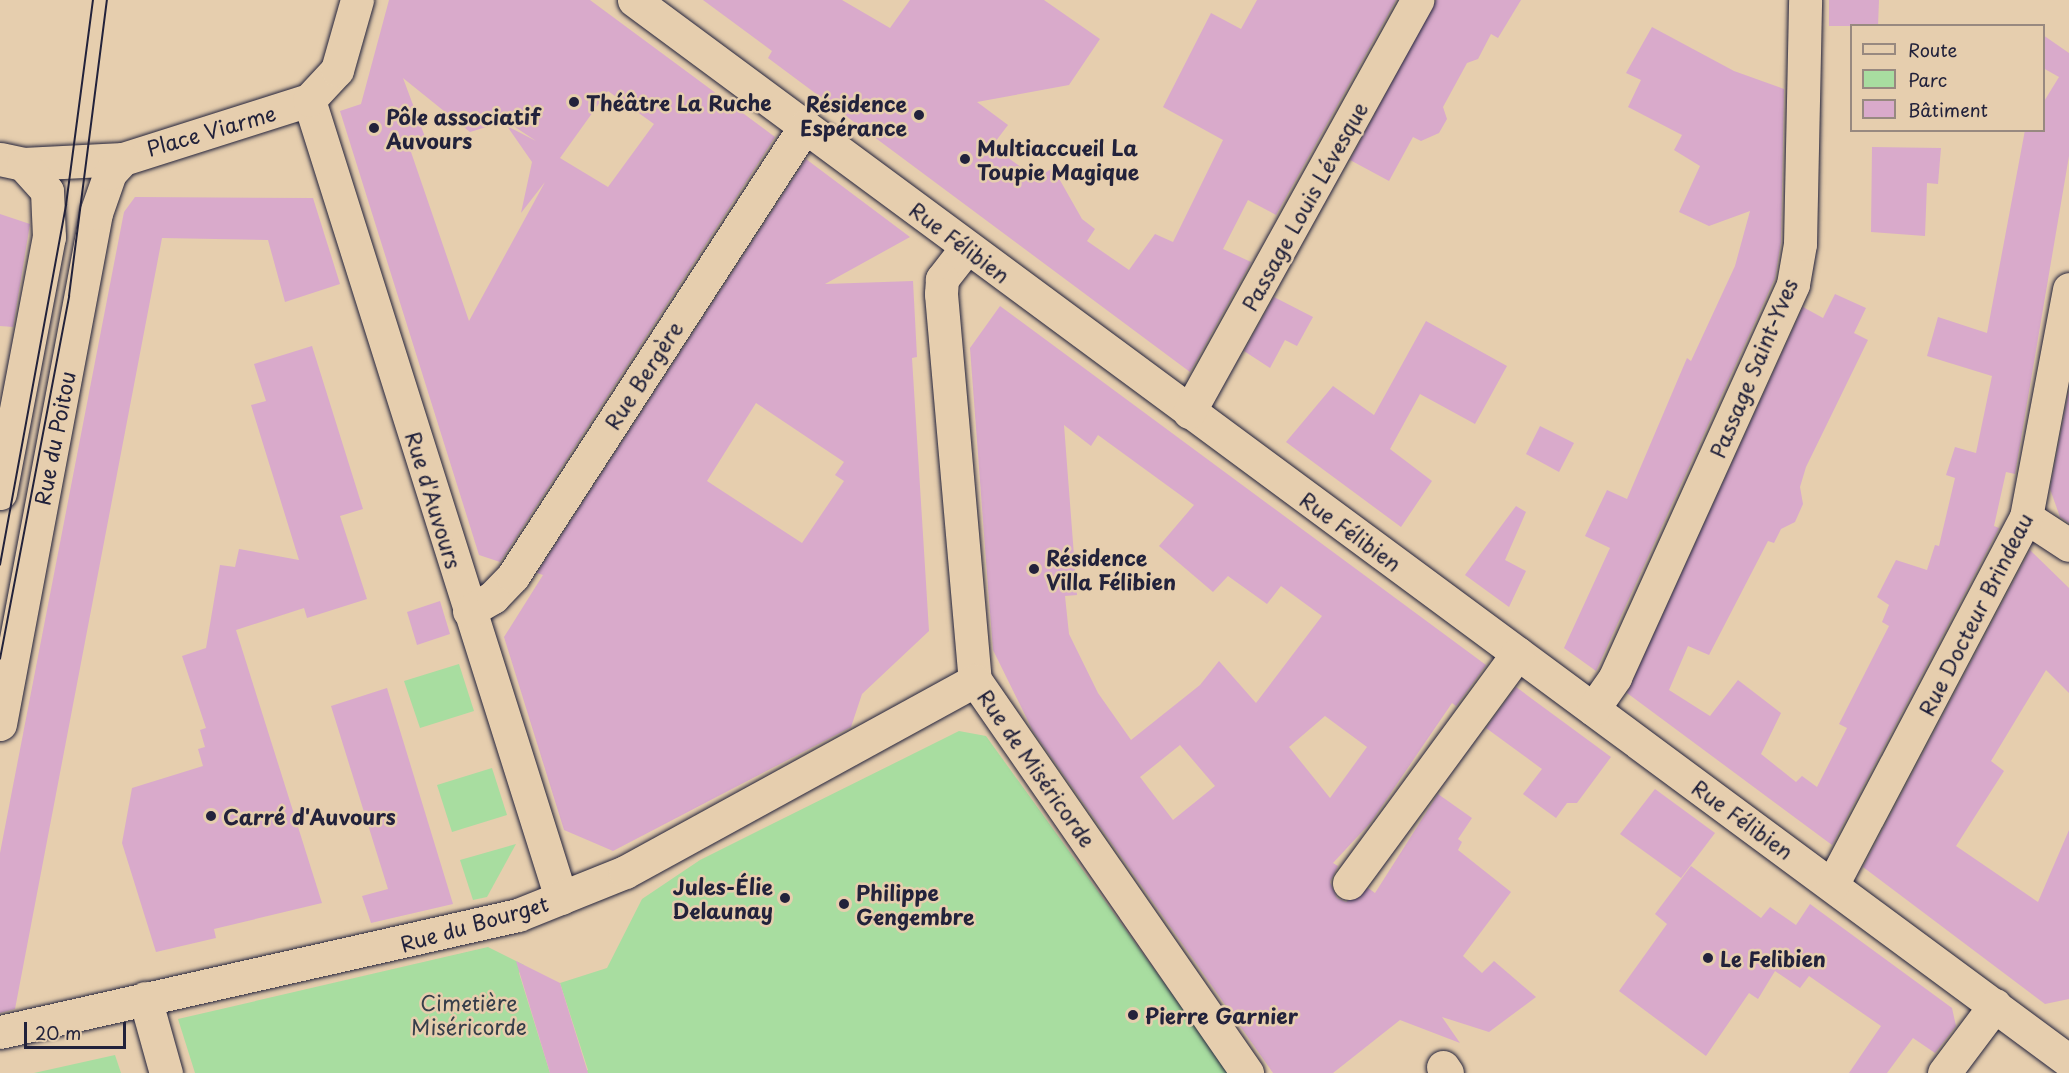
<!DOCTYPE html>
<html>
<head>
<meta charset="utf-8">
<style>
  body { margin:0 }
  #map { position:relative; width:2069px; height:1073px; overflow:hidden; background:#e6ceae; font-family:"Playpen Sans",sans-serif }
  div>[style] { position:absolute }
  .green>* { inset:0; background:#a8dda0 }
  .building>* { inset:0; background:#d9aacb }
  .roads { filter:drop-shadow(0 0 2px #22223b) drop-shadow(0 0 2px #22223b) }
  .minor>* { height:33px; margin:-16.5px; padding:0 16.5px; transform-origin:16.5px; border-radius:16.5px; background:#e6ceae }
  .tram>* { height:1.5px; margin:-0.75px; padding:0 0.75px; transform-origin:0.75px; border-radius:0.75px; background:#22223b }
  .dots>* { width:16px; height:16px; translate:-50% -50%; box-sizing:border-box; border:3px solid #e6ceae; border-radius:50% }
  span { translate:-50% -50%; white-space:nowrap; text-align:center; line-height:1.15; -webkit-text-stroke:5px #e6ceae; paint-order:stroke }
  .poi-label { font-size:21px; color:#22223b; font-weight:700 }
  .left { translate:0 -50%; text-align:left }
  .right { translate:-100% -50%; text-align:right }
  .street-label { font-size:21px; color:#22223b }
  .park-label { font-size:21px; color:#363e4a }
  .legend { position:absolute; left:1850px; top:24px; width:195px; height:108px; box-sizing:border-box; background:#e6ceae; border:2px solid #988980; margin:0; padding:8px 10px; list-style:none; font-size:18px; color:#22223b }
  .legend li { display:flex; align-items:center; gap:12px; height:30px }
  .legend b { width:30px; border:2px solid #988980 }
  .scale { position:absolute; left:24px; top:1022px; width:102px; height:27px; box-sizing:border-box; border:3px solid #22223b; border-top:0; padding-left:8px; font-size:18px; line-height:21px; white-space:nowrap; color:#22223b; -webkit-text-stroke:4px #e6ceae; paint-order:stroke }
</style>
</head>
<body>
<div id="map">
  <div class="green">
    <div style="clip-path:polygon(459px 664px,474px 711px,420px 728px,404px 681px)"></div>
    <div style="clip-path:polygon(959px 731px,986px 736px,1229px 1073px,580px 1073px,588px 1070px,560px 983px,607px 968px,642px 899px,700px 860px)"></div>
    <div style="clip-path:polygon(492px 768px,507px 815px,452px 832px,437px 785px)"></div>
    <div style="clip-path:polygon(516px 844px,487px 897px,473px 900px,460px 860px)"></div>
    <div style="clip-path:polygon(488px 947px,524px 965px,519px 973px,550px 1073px,195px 1073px,178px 1019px)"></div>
    <div style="clip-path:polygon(115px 1055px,121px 1073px,34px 1073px)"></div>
  </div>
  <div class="building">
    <div style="clip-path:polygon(evenodd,389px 0,590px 0,775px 137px,500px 562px,479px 555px,340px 111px,361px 104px,389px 0,403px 78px,470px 132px,506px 121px,536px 141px,507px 126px,532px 162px,521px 213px,545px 182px,469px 321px,411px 152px,428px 145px,403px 78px,389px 0,608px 91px,654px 124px,608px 187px,560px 158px,608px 91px)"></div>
    <div style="clip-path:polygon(703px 0,842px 0,890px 28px,910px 0,1044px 0,1100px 39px,1069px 85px,977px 102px,1008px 125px,992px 146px,1036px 178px,1053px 168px,1082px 219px,1095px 229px,1087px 241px,1129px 270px,1155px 234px,1173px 242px,1223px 140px,1163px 107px,1211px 13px,1241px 29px,1257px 0,1396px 0,1276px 215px,1248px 200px,1223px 249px,1251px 262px,1190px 372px,768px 58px,772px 51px)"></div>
    <div style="clip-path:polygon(1436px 0,1521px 0,1498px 38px,1491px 34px,1478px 59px,1467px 63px,1443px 107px,1447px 119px,1439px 133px,1421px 141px,1413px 137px,1389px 181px,1350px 160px)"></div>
    <div style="clip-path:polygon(1829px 0,1879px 0,1878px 26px,1829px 26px)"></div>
    <div style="clip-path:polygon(1652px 27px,1734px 71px,1784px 89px,1781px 242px,1775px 278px,1596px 671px,1564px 648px,1610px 548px,1585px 536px,1607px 490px,1627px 499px,1687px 358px,1691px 361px,1735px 266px,1750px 211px,1709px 226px,1679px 212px,1700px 166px,1674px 150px,1682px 135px,1628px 107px,1641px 80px,1626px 73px)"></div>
    <div style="clip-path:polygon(2043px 35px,2069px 53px,2069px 156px,2015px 474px,2006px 472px,1994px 526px,1999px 528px,1832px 845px,1627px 693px,1803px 307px,1823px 318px,1835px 294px,1866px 308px,1854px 333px,1868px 340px,1806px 467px,1800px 487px,1803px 504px,1795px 522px,1781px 529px,1774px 543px,1768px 541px,1709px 655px,1688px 646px,1669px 690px,1710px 716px,1738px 680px,1781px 713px,1761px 754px,1796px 782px,1802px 776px,1817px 787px,1847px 728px,1839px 724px,1889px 626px,1882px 622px,1889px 605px,1877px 597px,1896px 560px,1927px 570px,1935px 545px,1939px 546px,1955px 478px,1946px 475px,1955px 447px,1976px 453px,1992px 376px,1927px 356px,1938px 317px,1987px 333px,2025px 130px,2043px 130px,2043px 103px,2059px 77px,2043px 68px)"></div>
    <div style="clip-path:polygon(1872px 147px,1941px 148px,1938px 184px,1927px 183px,1925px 236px,1871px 232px)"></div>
    <div style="clip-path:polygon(evenodd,806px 159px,910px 237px,825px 284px,913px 281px,917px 357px,912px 358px,929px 631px,862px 694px,851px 727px,613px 851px,564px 830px,504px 637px,543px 575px,537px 573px,806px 159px,756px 403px,844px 462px,835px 475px,844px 481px,802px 543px,707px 481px,756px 403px)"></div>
    <div style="clip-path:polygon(135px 197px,313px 198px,340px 284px,285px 302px,268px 240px,162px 238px,15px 1009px,0 1013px,0 853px,124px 212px)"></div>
    <div style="clip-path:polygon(0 214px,30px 224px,13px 327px,0 326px)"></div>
    <div style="clip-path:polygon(1274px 297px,1313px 317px,1297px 346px,1285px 340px,1270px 368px,1244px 351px)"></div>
    <div style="clip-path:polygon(evenodd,1000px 306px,1486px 665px,1456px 706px,1452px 703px,1371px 822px,1333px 863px,1338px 866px,1330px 882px,1337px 898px,1346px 902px,1368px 888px,1375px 893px,1438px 794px,1472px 818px,1458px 839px,1462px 842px,1458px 850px,1511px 892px,1463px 956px,1482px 973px,1494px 961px,1536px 997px,1489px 1032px,1442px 1017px,1460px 1043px,1400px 1020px,1333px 1073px,1273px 1073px,1033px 731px,993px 650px,988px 587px,970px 348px,1000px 306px,1064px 425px,1091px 446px,1098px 435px,1194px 505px,1159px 546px,1213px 592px,1228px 576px,1267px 604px,1281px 586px,1322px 616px,1256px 703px,1219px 661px,1200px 685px,1131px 740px,1098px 693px,1069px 634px,1065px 596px,1077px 595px,1064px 425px,1000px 306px,1325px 716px,1367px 747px,1330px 798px,1289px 747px,1325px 716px,1000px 306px,1180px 745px,1215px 786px,1173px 820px,1140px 777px,1180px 745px)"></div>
    <div style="clip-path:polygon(1426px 321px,1507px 366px,1475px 424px,1420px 394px,1390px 449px,1432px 481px,1401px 527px,1286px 442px,1333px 386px,1374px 415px)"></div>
    <div style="clip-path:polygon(312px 346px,363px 509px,340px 516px,367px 599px,307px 618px,304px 608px,236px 630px,322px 903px,214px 929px,216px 938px,156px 952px,122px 843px,132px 788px,203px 766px,198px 749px,205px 747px,200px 730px,206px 728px,182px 656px,206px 648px,220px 565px,235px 567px,239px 549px,299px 560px,251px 405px,266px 401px,254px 364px)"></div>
    <div style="clip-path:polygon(2069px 390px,2069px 523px,2060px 517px,2050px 489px)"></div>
    <div style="clip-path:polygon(1540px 426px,1574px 443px,1559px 472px,1526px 454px)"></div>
    <div style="clip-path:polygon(1516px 506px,1526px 512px,1505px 560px,1526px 571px,1509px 607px,1465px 575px)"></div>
    <div style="clip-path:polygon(2030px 550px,2069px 588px,2069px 693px,2046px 670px,1991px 761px,2004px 771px,1956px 846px,2038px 902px,2069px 830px,2069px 999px,2045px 1004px,1863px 867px)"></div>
    <div style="clip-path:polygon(440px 601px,450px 634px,417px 645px,407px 612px)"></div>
    <div style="clip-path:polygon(1516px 687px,1611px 757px,1577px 803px,1567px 803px,1556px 818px,1523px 794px,1542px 769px,1486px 728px)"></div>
    <div style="clip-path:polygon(387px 688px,453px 904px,371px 923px,362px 896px,388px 889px,331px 706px)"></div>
    <div style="clip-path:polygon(1655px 789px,1715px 833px,1681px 878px,1620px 834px)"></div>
    <div style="clip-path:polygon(1691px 866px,1761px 918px,1770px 907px,1796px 925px,1810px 904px,1952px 1008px,1956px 1026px,1935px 1053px,1913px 1038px,1887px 1073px,1849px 1073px,1881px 1026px,1809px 976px,1800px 988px,1775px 971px,1758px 999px,1749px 993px,1706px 1056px,1619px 991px,1667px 924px,1655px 914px)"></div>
    <div style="clip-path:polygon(516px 961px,560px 983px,588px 1073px,550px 1073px)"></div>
  </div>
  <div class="roads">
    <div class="minor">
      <div style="left:634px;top:0;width:1785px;rotate:36.48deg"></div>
      <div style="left:309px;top:100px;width:837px;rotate:72.47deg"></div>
      <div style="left:0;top:159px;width:24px;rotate:12deg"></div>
      <div style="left:23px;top:164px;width:100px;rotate:-2.9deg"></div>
      <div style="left:123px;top:159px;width:195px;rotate:-17.6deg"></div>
      <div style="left:309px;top:100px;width:41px;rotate:-47deg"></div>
      <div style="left:337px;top:70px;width:73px;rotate:-74.1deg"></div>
      <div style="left:967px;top:247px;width:41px;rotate:128deg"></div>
      <div style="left:942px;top:279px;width:15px;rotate:94deg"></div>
      <div style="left:941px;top:294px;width:387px;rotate:85deg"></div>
      <div style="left:975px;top:680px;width:478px;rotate:55.3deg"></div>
      <div style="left:1189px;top:412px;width:471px;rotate:-61deg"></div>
      <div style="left:0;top:493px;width:261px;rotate:-79.2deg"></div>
      <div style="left:49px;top:237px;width:46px;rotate:-92.5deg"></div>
      <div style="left:47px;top:191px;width:36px;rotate:-132deg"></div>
      <div style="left:2026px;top:517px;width:51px;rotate:33.1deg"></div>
      <div style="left:469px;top:611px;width:28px;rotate:-30deg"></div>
      <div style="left:493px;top:597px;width:29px;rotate:-46deg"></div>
      <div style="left:513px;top:576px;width:536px;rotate:-57.02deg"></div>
      <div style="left:1593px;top:709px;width:39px;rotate:-55deg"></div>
      <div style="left:1615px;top:677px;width:431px;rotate:-65.6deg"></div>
      <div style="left:1793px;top:284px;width:41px;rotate:-80.1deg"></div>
      <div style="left:1800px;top:244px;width:244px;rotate:-88.8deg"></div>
      <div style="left:0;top:724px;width:520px;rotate:-79.36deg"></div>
      <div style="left:96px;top:213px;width:42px;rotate:-70.7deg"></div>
      <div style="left:110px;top:173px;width:19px;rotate:-47deg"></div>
      <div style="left:1349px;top:883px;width:285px;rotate:-53.7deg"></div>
      <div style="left:1832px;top:885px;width:416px;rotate:-62.2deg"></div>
      <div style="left:2026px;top:517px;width:232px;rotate:-79.3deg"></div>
      <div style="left:145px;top:998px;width:78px;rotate:74.4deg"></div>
      <div style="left:0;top:1032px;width:531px;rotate:-12.73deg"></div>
      <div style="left:518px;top:915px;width:115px;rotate:-21.9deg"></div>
      <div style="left:625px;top:872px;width:399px;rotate:-28.7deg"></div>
      <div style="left:1443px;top:1067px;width:7px;rotate:56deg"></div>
      <div style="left:1944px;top:1073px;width:85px;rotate:-53.1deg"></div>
    </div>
  </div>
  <div class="tram">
    <div style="left:0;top:565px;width:366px;rotate:-79.6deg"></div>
    <div style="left:66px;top:205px;width:207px;rotate:-82.5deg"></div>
    <div style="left:0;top:659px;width:369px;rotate:-79.2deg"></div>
    <div style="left:69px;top:296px;width:298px;rotate:-82.7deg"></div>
  </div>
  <div class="dots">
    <div style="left:574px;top:102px;background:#22223b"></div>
    <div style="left:919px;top:115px;background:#22223b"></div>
    <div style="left:374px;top:128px;background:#22223b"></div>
    <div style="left:965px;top:159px;background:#22223b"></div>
    <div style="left:1034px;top:569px;background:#22223b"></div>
    <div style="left:211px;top:816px;background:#22223b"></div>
    <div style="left:785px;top:898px;background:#22223b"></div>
    <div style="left:844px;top:904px;background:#22223b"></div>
    <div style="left:1708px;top:958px;background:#22223b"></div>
    <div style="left:1133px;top:1015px;background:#22223b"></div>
  </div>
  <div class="poi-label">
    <span class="left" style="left:586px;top:102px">Théâtre La Ruche</span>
    <span class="right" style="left:907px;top:115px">Résidence<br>Espérance</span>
    <span class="left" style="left:386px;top:128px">Pôle associatif<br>Auvours</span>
    <span class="left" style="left:977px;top:159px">Multiaccueil La<br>Toupie Magique</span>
    <span class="left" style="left:1046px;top:569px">Résidence<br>Villa Félibien</span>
    <span class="left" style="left:223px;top:816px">Carré d'Auvours</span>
    <span class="right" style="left:773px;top:898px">Jules-Élie<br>Delaunay</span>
    <span class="left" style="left:856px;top:904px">Philippe<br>Gengembre</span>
    <span class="left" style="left:1720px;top:958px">Le Felibien</span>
    <span class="left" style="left:1145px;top:1015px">Pierre Garnier</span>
  </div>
  <div class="street-label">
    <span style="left:211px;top:130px;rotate:-16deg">Place Viarme</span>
    <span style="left:1304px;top:206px;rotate:-61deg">Passage Louis Lévesque</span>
    <span style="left:960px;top:242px;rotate:37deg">Rue Félibien</span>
    <span style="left:1753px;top:368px;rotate:-67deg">Passage Saint-Yves</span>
    <span style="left:643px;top:375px;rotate:-57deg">Rue Bergère</span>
    <span style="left:54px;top:438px;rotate:-79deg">Rue du Poitou</span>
    <span style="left:434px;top:500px;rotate:73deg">Rue d'Auvours</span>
    <span style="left:1351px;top:531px;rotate:36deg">Rue Félibien</span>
    <span style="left:1975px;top:614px;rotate:-63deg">Rue Docteur Brindeau</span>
    <span style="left:1037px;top:768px;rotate:55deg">Rue de Miséricorde</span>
    <span style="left:1743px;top:819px;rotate:36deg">Rue Félibien</span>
    <span style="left:474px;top:923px;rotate:-16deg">Rue du Bourget</span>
  </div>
  <div class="park-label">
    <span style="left:469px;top:1014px">Cimetière<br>Miséricorde</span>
  </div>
  <ul class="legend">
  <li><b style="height:8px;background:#e6ceae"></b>Route</li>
  <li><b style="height:16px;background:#a8dda0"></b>Parc</li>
  <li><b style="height:16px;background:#d9aacb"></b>Bâtiment</li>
  </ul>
  <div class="scale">20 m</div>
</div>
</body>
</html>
